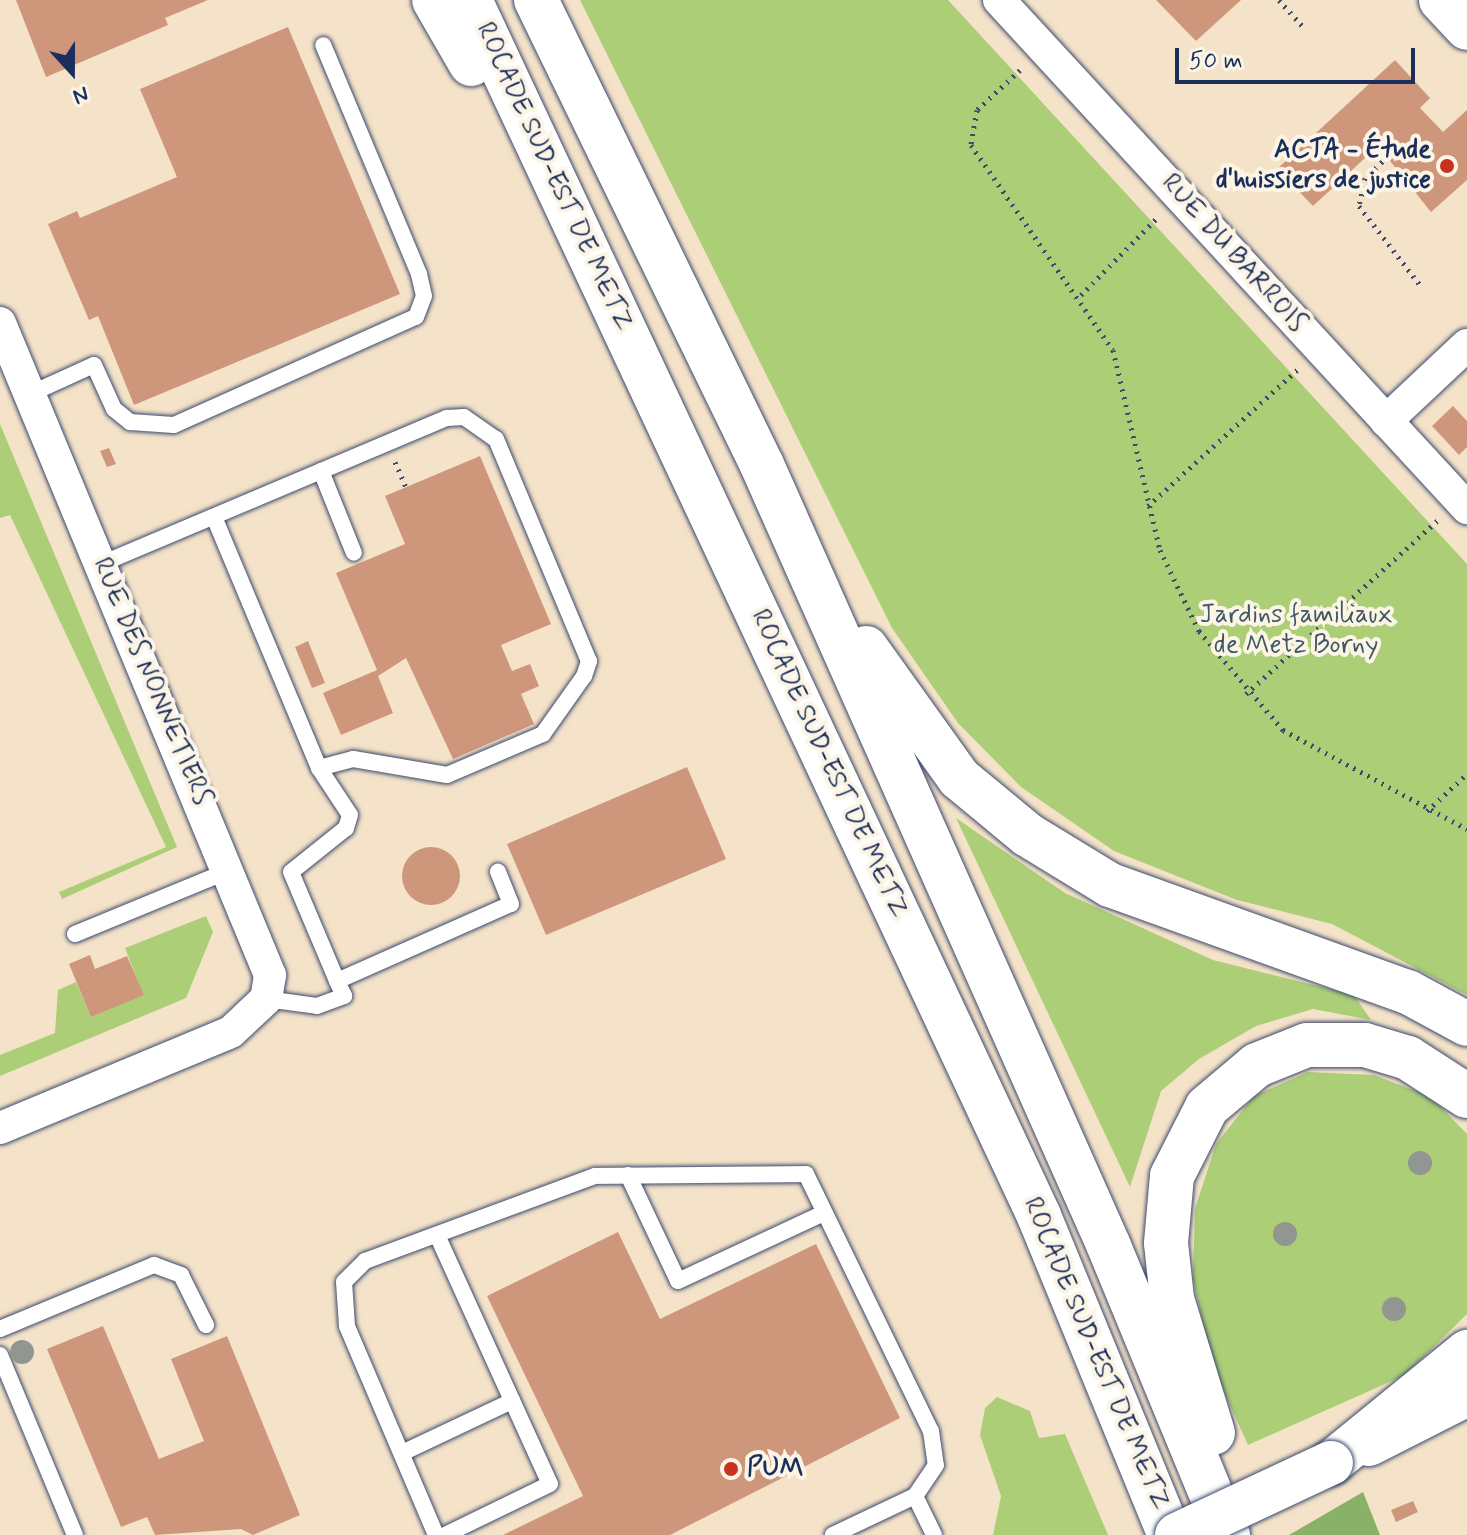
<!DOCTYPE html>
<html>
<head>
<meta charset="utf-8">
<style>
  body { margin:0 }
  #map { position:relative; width:1467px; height:1535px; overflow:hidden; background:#f5e3c9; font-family:Mynerve,sans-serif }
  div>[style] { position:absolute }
  .green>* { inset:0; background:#acce77 }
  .forest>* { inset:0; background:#89b168 }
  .building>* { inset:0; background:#ce977b }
  .round { border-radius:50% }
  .path>* { height:5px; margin-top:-2.5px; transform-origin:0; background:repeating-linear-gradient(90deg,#3c4a6e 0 2px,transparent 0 8px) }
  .roads { filter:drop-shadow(0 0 2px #3c4a6e) drop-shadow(0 0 2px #3c4a6e) }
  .lane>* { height:16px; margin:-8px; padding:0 8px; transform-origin:8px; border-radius:8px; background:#fff }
  .street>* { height:32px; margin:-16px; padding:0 16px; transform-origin:16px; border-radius:16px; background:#fff }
  .secondary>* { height:44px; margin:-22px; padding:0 22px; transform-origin:22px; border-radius:22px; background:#fff }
  .primary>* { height:44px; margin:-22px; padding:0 22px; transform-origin:22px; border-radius:22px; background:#fff }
  .highway>* { height:44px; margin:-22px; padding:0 22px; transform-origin:22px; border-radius:22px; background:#fff }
  .bridges { filter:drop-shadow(0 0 2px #3c4a6e) drop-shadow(0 0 2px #3c4a6e) }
  .primary-bridge>* { height:44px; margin:-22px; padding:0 22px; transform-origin:22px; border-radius:22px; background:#fff }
  .trees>* { width:24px; height:24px; margin:-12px; border-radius:50%; background:#919691 }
  .dots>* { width:22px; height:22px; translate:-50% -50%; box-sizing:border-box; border:4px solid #fcf5e5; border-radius:50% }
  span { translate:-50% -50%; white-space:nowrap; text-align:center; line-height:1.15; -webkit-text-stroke:8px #fcf5e5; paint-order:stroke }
  .poi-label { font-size:26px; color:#1b2f5e; font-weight:700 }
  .right { translate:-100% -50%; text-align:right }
  .left { translate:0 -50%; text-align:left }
  .street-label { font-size:26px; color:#1b2f5e }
  .park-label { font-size:26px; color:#3f5764 }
  .north { position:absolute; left:32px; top:32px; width:80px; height:80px; -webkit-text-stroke:6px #fcf5e5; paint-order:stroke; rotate:159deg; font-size:22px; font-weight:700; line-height:32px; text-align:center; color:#1b2f5e }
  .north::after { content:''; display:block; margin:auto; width:28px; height:36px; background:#1b2f5e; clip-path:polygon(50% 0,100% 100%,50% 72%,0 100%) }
  .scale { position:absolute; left:1175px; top:48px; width:240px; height:36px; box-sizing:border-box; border:4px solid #1b2f5e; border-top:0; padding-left:10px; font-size:24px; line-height:28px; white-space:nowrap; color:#1b2f5e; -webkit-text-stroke:6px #fcf5e5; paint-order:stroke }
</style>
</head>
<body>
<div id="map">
  <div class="green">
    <div style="clip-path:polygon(580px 0,948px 0,1467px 564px,1467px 995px,1332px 924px,1237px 900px,1114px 851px,1021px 787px,958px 723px,892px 628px)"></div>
    <div style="clip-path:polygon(0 424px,177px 847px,62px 899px,59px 892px,166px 847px,10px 515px,0 518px)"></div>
    <div style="clip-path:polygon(956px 818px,1065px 893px,1213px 960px,1354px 995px,1371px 1020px,1313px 1009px,1256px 1026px,1199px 1059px,1161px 1091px,1130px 1187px)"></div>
    <div style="clip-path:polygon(206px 916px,213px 932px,186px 998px,0 1076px,0 1055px,55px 1033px,58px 990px,76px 982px,91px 1017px,143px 995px,125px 948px)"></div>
    <div style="clip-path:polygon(1308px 1072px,1374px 1075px,1431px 1097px,1467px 1134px,1467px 1314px,1405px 1375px,1248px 1445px,1211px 1363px,1193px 1278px,1195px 1209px,1216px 1144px,1254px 1096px)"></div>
    <div style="clip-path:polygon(997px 1397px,1030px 1411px,1039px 1438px,1065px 1434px,1108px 1535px,993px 1535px,1001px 1496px,980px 1435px,985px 1408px)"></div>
  </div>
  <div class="forest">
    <div style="clip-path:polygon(1363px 1492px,1380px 1535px,1289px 1535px)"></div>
  </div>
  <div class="building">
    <div style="clip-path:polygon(16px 0,208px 0,165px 18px,168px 25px,46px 77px)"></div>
    <div style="clip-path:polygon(1156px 0,1241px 0,1196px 41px)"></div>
    <div style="clip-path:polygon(288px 27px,400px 294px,134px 405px,98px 316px,89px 320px,48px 224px,77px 211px,80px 218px,177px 177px,140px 89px)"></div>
    <div style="clip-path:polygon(1395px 60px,1430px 98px,1420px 108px,1443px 132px,1467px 110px,1467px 180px,1431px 212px,1378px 146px,1313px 206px,1277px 169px)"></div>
    <div style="clip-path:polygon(1453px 406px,1467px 421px,1467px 447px,1459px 455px,1432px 426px)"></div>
    <div style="clip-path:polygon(109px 448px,116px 464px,107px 467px,100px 451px)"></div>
    <div style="clip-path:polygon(480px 456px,551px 624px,501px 645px,512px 671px,530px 664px,539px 686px,521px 694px,534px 724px,453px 759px,406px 658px,378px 676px,393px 713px,341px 735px,323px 693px,377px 670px,336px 573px,405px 544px,385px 496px)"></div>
    <div style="clip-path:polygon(308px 641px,325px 683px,312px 688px,295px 647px)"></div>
    <div style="clip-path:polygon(687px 767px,726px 859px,546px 935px,507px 844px)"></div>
    <div class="round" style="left:402px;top:847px;width:58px;height:58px"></div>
    <div style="clip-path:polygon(90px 955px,95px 969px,127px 956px,144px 995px,91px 1017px,69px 964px)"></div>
    <div style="clip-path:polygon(618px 1232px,660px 1319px,816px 1244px,900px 1418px,670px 1535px,503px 1535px,583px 1496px,487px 1296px)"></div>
    <div style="clip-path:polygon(103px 1326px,159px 1459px,204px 1441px,171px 1359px,227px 1336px,300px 1515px,253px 1535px,241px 1529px,155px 1535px,147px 1517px,121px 1527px,47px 1349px)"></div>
    <div style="clip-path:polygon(1413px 1501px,1418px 1512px,1396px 1522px,1391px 1510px)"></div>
  </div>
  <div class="path">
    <div style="left:1279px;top:0;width:39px;rotate:48deg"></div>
    <div style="left:1020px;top:70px;width:59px;rotate:137.1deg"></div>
    <div style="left:977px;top:110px;width:36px;rotate:100deg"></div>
    <div style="left:971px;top:145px;width:249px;rotate:55.3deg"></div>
    <div style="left:1113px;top:350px;width:205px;rotate:76.8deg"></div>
    <div style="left:1160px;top:550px;width:90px;rotate:64.3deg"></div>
    <div style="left:1199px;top:631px;width:130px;rotate:49.7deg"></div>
    <div style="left:1283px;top:730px;width:209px;rotate:28.3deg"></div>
    <div style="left:1388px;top:156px;width:32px;rotate:136deg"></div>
    <div style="left:1365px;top:178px;width:29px;rotate:102deg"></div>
    <div style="left:1359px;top:206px;width:100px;rotate:52.3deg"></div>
    <div style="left:1081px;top:295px;width:111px;rotate:-45.4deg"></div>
    <div style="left:395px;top:462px;width:27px;rotate:66deg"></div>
    <div style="left:1148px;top:506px;width:202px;rotate:-42.4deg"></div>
    <div style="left:1246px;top:694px;width:259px;rotate:-42.2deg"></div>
    <div style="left:1427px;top:811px;width:54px;rotate:-42.8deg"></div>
  </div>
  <div class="roads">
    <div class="lane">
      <div style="left:30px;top:394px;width:70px;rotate:-24.4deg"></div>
      <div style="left:94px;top:365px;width:48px;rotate:65.6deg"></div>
      <div style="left:114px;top:409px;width:21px;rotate:39deg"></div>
      <div style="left:130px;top:422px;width:44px;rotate:3.9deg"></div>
      <div style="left:174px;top:425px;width:265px;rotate:-24.1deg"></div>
      <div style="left:416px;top:317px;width:22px;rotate:-69deg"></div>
      <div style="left:424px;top:296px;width:23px;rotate:-103deg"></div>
      <div style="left:419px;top:274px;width:248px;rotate:-112.7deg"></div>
      <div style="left:321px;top:471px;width:88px;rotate:68.1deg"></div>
      <div style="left:101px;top:564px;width:376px;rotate:-22.9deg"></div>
      <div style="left:447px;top:418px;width:17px;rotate:-3deg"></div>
      <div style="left:464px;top:417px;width:39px;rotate:35deg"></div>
      <div style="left:496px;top:439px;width:241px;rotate:67.3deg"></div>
      <div style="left:589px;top:661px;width:16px;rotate:108deg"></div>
      <div style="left:584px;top:676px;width:71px;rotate:125.3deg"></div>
      <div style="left:543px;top:734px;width:104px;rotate:156.9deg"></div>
      <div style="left:447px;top:775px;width:95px;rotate:-170.3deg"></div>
      <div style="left:353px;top:759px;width:35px;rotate:165deg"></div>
      <div style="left:319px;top:768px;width:272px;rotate:-112.7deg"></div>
      <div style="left:319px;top:768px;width:56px;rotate:56.6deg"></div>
      <div style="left:350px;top:815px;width:14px;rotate:107deg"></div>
      <div style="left:346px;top:828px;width:70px;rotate:141.3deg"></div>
      <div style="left:291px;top:872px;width:118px;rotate:67.1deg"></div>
      <div style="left:337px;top:981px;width:190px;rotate:-23.9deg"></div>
      <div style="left:511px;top:904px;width:35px;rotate:-112deg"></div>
      <div style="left:75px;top:934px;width:168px;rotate:-22.4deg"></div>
      <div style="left:266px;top:999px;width:51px;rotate:7.8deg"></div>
      <div style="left:317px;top:1006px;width:29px;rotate:-20deg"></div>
      <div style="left:344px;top:996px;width:17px;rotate:-115deg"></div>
      <div style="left:628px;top:1175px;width:117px;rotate:64.7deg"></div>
      <div style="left:678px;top:1281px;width:161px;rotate:-25deg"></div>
      <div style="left:437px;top:1235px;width:273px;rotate:65.6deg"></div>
      <div style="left:550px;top:1484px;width:117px;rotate:154.1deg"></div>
      <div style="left:0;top:1329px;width:167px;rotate:-22.6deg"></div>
      <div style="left:154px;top:1265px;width:29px;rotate:20deg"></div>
      <div style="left:181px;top:1275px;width:56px;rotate:63.4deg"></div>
      <div style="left:0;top:1355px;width:195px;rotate:67.4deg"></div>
      <div style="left:402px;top:1453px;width:122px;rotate:-25.3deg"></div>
      <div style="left:915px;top:1496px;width:43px;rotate:64deg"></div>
      <div style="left:436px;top:1535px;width:227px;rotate:-113.1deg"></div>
      <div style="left:347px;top:1326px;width:44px;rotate:-93.9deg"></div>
      <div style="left:344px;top:1282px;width:30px;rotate:-45deg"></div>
      <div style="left:365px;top:1261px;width:245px;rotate:-20.3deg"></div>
      <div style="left:595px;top:1176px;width:211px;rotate:-0.5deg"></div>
      <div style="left:806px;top:1174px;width:286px;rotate:64.1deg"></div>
      <div style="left:931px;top:1431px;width:34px;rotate:82deg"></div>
      <div style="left:936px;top:1465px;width:37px;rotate:124deg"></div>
      <div style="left:915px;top:1496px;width:91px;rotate:154.6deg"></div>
    </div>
    <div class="street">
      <div style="left:999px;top:0;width:691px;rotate:47.35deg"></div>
      <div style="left:0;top:323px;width:706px;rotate:67.51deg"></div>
      <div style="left:270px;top:975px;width:24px;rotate:99deg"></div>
      <div style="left:266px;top:999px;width:48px;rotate:136.7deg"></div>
      <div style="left:231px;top:1032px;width:250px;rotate:157.4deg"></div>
      <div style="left:1386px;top:421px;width:111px;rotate:-43.2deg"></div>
    </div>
    <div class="secondary">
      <div style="left:1441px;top:0;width:38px;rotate:47deg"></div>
    </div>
    <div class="primary">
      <div style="left:1369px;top:1444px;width:110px;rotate:-27deg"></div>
    </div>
    <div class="highway">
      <div style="left:434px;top:0;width:74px;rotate:60deg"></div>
      <div style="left:470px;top:0;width:1343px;rotate:64.92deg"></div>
      <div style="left:1039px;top:1216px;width:345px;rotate:67.7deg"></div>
      <div style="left:536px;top:0;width:517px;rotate:64.08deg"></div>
      <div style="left:762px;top:465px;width:852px;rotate:66.05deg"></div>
      <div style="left:1108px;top:1244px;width:315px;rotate:67.6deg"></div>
      <div style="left:866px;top:648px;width:160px;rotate:54.4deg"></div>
      <div style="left:959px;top:778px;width:89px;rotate:39.6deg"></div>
      <div style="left:1028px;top:835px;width:96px;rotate:31.4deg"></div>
      <div style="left:1110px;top:885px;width:317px;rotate:19.8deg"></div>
      <div style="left:1408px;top:992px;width:67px;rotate:28.5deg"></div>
      <div style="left:1213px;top:1433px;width:140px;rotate:-107deg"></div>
      <div style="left:1172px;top:1299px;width:56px;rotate:-96.1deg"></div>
      <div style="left:1166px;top:1243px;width:67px;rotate:-84.9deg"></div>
      <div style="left:1172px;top:1176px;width:77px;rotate:-63.1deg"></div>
      <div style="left:1207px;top:1107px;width:65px;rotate:-40deg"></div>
      <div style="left:1257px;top:1065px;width:54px;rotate:-21.8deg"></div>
      <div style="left:1307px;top:1045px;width:58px"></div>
      <div style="left:1365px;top:1045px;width:45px;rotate:16.8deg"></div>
      <div style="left:1408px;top:1058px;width:70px;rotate:32.8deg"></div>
      <div style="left:1331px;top:1463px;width:176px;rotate:-39.2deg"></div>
    </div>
  </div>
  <div class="bridges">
    <div class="primary-bridge">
      <div style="left:1177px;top:1535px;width:170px;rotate:-25.1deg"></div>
    </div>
  </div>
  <div class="trees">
    <div style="left:1420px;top:1163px"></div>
    <div style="left:1285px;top:1234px"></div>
    <div style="left:1394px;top:1309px"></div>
    <div style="left:22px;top:1352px"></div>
  </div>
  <div class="dots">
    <div style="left:1447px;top:166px;background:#c8321e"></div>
    <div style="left:731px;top:1469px;background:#c8321e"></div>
  </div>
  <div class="poi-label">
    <span class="right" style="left:1431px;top:166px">ACTA - Étude<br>d'huissiers de justice</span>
    <span class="left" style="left:747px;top:1469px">PUM</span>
  </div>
  <div class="street-label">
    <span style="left:553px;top:177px;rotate:65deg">ROCADE SUD-EST DE METZ</span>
    <span style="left:1233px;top:254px;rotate:48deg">RUE DU BARROIS</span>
    <span style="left:151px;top:682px;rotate:67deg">RUE DES NONNETIERS</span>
    <span style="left:828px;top:764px;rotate:65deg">ROCADE SUD-EST DE METZ</span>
    <span style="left:1095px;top:1354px;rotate:67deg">ROCADE SUD-EST DE METZ</span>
  </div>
  <div class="park-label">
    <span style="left:1296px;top:631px">Jardins familiaux<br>de Metz Borny</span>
  </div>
  <div class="north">N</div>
  <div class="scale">50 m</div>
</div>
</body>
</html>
